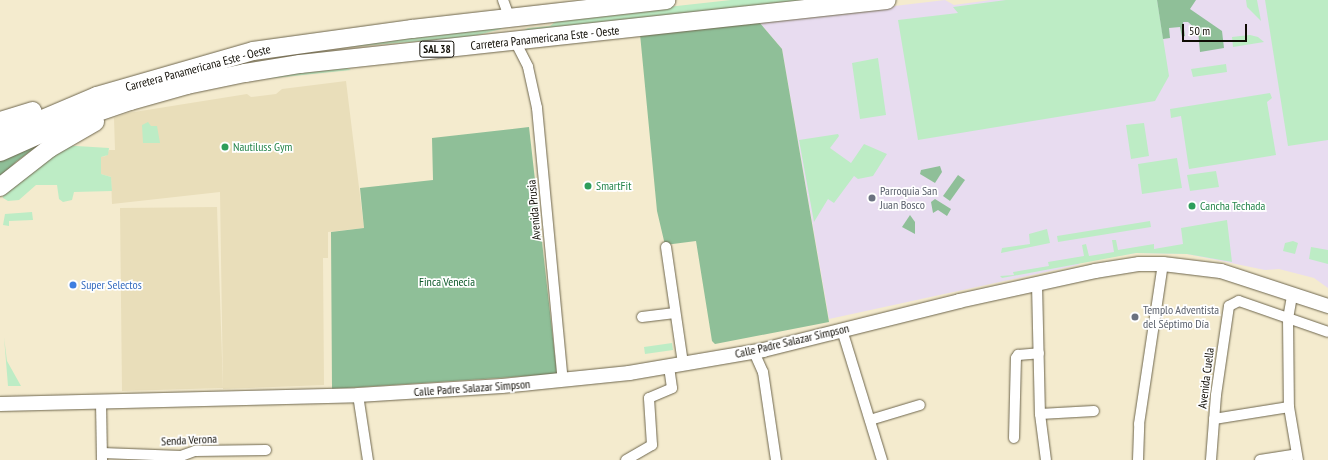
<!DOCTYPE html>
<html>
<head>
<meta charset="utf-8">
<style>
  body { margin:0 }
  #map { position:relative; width:1328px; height:460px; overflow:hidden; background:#f4ebce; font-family:"PT Sans Narrow",sans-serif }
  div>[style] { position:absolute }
  .built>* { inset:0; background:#e9deba }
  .education>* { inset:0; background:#e8dcf0 }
  .green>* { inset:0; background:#bdecc5 }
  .forest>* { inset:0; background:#8fbf98 }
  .roads { filter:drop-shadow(0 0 1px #6e664d) drop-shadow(0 0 1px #6e664d) }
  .street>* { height:10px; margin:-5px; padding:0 5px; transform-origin:5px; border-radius:5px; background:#fff }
  .secondary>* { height:14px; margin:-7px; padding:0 7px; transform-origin:7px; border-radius:7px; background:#fff }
  .highway>* { height:18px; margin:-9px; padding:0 9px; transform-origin:9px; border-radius:9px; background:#fff }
  .dots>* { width:11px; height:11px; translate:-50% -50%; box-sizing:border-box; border:2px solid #fff; border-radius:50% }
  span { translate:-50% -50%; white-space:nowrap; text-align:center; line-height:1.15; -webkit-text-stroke:3.5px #fff; paint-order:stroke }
  .shield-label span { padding:1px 3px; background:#fff; border:1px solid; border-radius:3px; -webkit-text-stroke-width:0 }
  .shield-label { font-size:11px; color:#0f0c04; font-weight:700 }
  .street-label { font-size:12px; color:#0f0c04 }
  .leisure-label { font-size:12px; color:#27864d }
  .left { translate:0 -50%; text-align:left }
  .worship-label { font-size:12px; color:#5b616d }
  .park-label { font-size:12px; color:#0d5929 }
  .shop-label { font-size:12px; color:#366cbe }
  .scale { position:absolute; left:1182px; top:24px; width:65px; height:18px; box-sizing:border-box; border:2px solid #0f0c04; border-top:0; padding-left:5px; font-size:12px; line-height:14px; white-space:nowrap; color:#0f0c04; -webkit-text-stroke:3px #fff; paint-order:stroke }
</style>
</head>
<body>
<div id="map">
  <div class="built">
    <div style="clip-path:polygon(346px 81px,364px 228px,328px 232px,328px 258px,323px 258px,324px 385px,223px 389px,220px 192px,112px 204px,111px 177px,101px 174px,100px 157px,106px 156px,109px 150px,115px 150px,114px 118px,128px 113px,247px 94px,251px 97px,276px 94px,282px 89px)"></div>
    <div style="clip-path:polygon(217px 207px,223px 388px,122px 391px,120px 208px)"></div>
  </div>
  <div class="education">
    <div style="clip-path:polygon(945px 0,954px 5px,991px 0,1328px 0,1328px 288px,1314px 278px,1279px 269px,1265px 270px,1187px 254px,1136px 253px,1081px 262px,1078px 265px,829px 319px,782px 49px,759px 22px)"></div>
  </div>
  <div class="green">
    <div style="clip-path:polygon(731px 0,840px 0,521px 32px,528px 28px,550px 26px,559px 19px)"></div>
    <div style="clip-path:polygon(1006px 0,1157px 0,1169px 76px,1155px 101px,918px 140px,898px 20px,958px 13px,953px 7px)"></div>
    <div style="clip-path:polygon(1246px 0,1257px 0,1261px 21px,1247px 7px)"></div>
    <div style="clip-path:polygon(1265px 0,1328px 0,1328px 140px,1288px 146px)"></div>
    <div style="clip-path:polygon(502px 26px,501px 29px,470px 37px,335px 48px)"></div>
    <div style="clip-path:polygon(1250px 35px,1258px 37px,1264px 42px,1233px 47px,1232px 37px)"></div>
    <div style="clip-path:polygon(878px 58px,886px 115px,860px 119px,852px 63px)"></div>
    <div style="clip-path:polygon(1226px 64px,1227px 72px,1193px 77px,1191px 69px)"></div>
    <div style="clip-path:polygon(340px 65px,351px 70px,264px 79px)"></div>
    <div style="clip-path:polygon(1270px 93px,1272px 98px,1267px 102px,1276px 155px,1189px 169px,1181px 116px,1171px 118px,1170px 109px)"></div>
    <div style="clip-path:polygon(148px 122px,151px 126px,157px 126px,160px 143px,143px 143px,142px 125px)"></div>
    <div style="clip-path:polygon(1144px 123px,1149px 156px,1131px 159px,1126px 125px)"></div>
    <div style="clip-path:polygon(838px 134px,839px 136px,830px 148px,851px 163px,864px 144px,887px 154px,873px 176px,858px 179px,854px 176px,834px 203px,828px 199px,814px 222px,799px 140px)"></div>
    <div style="clip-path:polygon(60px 145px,109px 148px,108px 155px,101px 157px,101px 174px,111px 177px,112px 191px,74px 192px,72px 200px,63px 202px,59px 199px,57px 185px,36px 185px,19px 200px,8px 201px,3px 198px,2px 194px)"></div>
    <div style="clip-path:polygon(1177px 158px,1182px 188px,1142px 194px,1138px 164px)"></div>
    <div style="clip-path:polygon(1216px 171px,1219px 187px,1190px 191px,1187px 175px)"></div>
    <div style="clip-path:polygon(32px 212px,33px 220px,9px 221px,9px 226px,3px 225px,5px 214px)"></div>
    <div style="clip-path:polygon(1227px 220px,1232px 262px,1187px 254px,1136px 253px,1002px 278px,1000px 276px,1014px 275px,1013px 272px,1049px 266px,1048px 262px,1084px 256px,1082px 245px,1086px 244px,1089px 256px,1114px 252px,1112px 240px,1116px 240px,1118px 250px,1154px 244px,1154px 249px,1183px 244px,1181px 228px)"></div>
    <div style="clip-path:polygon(1150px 221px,1151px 227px,1058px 242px,1057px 236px)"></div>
    <div style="clip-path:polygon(1047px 229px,1050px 243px,1001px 253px,1002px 248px,1030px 244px,1029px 234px)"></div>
    <div style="clip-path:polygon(1293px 241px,1298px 243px,1295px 254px,1283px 251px,1285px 243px)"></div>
    <div style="clip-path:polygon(1311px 247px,1328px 250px,1328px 264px,1309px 259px)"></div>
    <div style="clip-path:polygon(4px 337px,7px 361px,21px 386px,8px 386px)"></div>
    <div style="clip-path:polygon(672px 343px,673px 350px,645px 354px,644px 347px)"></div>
  </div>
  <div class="forest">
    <div style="clip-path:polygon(1157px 0,1196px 0,1190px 9px,1222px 31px,1224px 48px,1200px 52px,1198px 31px,1188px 22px,1183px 22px,1185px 36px,1182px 37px,1180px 27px,1169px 28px,1170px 38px,1163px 39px)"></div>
    <div style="clip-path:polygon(759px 22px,782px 49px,829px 322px,715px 344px,712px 341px,696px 241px,665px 245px,657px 211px,640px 34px)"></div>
    <div style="clip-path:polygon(529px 127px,557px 374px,332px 389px,331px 232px,364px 228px,360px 188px,433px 180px,432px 138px)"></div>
    <div style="clip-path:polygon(62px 128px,17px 161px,0 177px,0 158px)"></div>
    <div style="clip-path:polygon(940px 166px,942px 172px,935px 183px,920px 174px,921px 170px)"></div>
    <div style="clip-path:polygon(958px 175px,965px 180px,950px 201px,943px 196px)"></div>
    <div style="clip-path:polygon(935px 199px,951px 209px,947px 216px,938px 210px,933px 213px,931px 202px)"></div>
    <div style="clip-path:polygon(910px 215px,915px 222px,915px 234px,902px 227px)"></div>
  </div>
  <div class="roads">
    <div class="street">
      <div style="left:503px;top:0;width:20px;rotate:70deg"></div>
      <div style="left:515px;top:41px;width:29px;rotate:63deg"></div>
      <div style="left:528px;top:67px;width:42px;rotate:77.6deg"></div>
      <div style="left:537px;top:108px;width:274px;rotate:84.6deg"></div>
      <div style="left:666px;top:247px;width:118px;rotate:81.7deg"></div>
      <div style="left:1037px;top:284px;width:130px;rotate:88.7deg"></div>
      <div style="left:1040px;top:414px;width:46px;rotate:82.6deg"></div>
      <div style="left:1292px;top:296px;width:22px;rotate:100deg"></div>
      <div style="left:1288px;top:318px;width:89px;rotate:89.4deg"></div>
      <div style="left:1289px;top:407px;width:54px;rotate:80.4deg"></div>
      <div style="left:642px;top:317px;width:33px;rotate:-7deg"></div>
      <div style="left:842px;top:330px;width:136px;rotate:72.9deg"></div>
      <div style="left:754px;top:352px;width:22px;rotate:66deg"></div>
      <div style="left:763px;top:372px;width:89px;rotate:81.6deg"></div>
      <div style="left:358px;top:395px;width:66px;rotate:81.3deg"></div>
      <div style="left:101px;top:402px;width:58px;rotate:89deg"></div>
      <div style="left:1040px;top:414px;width:54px;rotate:-3.2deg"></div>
      <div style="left:1214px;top:419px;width:76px;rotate:-9.1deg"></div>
      <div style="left:870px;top:420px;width:52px;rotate:-16.7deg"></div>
      <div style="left:1014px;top:438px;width:80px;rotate:-88.6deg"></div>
      <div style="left:1016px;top:358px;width:4px;rotate:-56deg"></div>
      <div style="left:1018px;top:355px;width:21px;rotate:-5deg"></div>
      <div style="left:102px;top:453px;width:79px;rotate:2.2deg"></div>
      <div style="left:181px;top:456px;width:15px;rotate:-20deg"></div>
      <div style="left:195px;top:451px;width:71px;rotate:-0.8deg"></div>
      <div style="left:626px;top:460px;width:30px;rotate:-30deg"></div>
      <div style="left:652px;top:445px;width:47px;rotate:-93.7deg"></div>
      <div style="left:649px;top:398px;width:25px;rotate:-23deg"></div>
      <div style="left:672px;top:388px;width:21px;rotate:-98deg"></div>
      <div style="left:1138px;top:460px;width:36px;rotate:-88deg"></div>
      <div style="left:1139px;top:424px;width:162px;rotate:-81.5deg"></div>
      <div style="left:1211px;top:460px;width:65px;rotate:-85.6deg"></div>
      <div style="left:1216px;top:395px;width:90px;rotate:-81.7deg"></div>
      <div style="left:1229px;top:306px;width:11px;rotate:-27deg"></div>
      <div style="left:1239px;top:301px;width:94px;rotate:19.2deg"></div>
      <div style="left:1260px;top:460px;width:36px;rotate:-9deg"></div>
    </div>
    <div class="secondary">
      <div style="left:0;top:404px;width:358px;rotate:-1.4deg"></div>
      <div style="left:358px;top:395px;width:144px;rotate:-3.6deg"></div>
      <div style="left:502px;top:386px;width:128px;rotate:-5.8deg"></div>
      <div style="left:629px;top:373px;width:136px;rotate:-9.7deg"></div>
      <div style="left:763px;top:350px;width:202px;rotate:-14deg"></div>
      <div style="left:959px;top:301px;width:139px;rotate:-12.4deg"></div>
      <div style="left:1095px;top:271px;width:45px;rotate:-9deg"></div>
      <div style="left:1139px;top:264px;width:24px"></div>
      <div style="left:1163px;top:264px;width:58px;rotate:6.9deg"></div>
      <div style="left:1221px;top:271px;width:113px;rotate:18.1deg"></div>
    </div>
    <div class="highway">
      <div style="left:0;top:121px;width:34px;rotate:-17deg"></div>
      <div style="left:0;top:137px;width:105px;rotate:-22.9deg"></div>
      <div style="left:97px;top:96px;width:162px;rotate:-16.1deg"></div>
      <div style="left:253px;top:51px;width:161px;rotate:-7.9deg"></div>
      <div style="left:412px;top:29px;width:256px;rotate:-6.5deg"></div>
      <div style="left:0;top:152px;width:69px;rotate:-24deg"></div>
      <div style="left:63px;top:124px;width:71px;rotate:-18.9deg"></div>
      <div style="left:130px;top:101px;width:59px;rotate:-15.7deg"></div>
      <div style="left:187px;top:85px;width:59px;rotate:-11.7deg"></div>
      <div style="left:245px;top:73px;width:56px;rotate:-9.3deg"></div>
      <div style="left:300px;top:64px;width:590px;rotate:-6.22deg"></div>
      <div style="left:0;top:187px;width:63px;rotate:-38deg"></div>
      <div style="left:50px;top:148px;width:52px;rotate:-30deg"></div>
    </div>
  </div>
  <div class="dots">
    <div style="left:225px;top:147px;background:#2e9e5b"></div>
    <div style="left:588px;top:186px;background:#2e9e5b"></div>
    <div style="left:872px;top:198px;background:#6b7280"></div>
    <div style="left:1192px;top:206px;background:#2e9e5b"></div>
    <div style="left:73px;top:285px;background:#3f7fe0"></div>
    <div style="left:1135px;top:317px;background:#6b7280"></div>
  </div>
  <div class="shield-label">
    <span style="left:437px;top:49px">SAL 38</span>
  </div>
  <div class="street-label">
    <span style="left:545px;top:38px;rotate:-6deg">Carretera Panamericana Este - Oeste</span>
    <span style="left:198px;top:68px;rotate:-15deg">Carretera Panamericana Este - Oeste</span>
    <span style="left:534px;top:210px;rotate:-95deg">Avenida Prusia</span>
    <span style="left:792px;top:341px;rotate:-13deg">Calle Padre Salazar Simpson</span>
    <span style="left:1206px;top:378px;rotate:-83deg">Avenida Cuella</span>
    <span style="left:472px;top:388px;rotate:-4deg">Calle Padre Salazar Simpson</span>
    <span style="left:189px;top:440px;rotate:-3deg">Senda Verona</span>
  </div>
  <div class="leisure-label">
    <span class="left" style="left:233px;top:147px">Nautiluss Gym</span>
    <span class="left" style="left:596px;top:186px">SmartFit</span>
    <span class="left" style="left:1200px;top:206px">Cancha Techada</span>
  </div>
  <div class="worship-label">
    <span class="left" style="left:880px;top:198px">Parroquia San<br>Juan Bosco</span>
    <span class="left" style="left:1143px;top:317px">Templo Adventista<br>del Séptimo Día</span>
  </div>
  <div class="park-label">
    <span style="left:447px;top:282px">Finca Venecia</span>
  </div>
  <div class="shop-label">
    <span class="left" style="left:81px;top:285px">Super Selectos</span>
  </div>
  <div class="scale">50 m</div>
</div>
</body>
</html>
